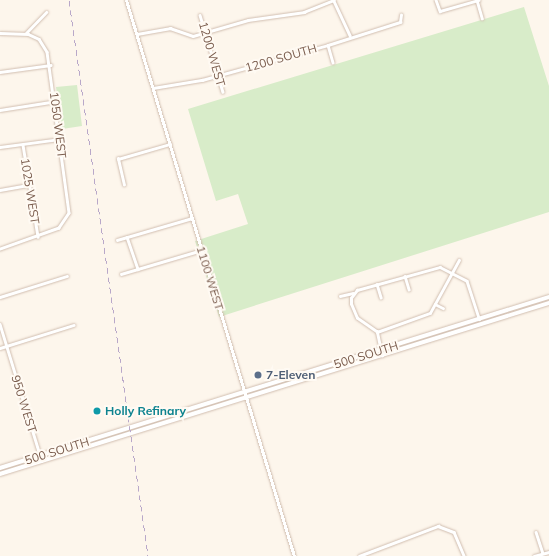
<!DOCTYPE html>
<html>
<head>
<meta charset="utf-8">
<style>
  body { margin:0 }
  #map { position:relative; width:549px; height:556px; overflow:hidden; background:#fdf6ec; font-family:Mulish,sans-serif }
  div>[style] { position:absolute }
  .green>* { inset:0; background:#d8ecc9 }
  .roads { filter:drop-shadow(0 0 1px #d1beb0) drop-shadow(0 0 1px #d1beb0) }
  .minor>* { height:2.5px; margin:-1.25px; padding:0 1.25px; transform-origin:1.25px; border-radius:1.25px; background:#fff }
  .tertiary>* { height:3px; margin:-1.5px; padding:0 1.5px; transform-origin:1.5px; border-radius:1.5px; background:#fff }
  .secondary>* { height:3.5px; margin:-1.75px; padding:0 1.75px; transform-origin:1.75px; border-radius:1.75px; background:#fff }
  .rail>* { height:1px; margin-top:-0.5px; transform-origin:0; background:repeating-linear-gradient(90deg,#b9a8c9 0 6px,transparent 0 10px) }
  .dots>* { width:11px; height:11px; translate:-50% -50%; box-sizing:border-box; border:2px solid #fffaf3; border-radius:50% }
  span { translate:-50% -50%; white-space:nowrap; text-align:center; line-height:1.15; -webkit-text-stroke:4px #fffaf3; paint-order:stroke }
  .street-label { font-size:12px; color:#7a5c4d }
  .service-label { font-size:12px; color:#4e5e75; font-weight:700 }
  .left { translate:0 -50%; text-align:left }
  .culture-label { font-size:12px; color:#0d838f; font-weight:700 }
</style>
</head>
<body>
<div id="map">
  <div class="green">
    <div style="clip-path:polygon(524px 7px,549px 86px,549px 212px,219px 317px,195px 241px,248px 224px,238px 194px,216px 201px,188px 109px)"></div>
    <div style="clip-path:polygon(77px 85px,82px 126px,62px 129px,56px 87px)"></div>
  </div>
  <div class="roads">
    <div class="minor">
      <div style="left:436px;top:0;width:12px;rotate:70deg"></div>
      <div style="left:440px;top:11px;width:40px;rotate:-16deg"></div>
      <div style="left:477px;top:0;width:19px;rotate:74deg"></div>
      <div style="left:334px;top:1px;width:38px;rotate:65deg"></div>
      <div style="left:200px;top:15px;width:80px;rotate:73.4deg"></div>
      <div style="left:0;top:33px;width:28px;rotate:2deg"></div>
      <div style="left:28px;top:34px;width:12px;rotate:24deg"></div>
      <div style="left:39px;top:39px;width:15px;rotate:58deg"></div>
      <div style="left:47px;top:52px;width:162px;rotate:82.2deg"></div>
      <div style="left:69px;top:213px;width:18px;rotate:124deg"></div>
      <div style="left:59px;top:228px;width:63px;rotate:160.4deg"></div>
      <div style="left:26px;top:33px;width:29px;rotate:-46deg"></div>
      <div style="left:137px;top:34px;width:34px;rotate:-10deg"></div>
      <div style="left:170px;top:28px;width:24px;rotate:19deg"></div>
      <div style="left:193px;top:36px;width:57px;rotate:-16.2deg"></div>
      <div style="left:248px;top:20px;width:57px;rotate:-8.1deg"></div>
      <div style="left:304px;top:12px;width:32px;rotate:-22deg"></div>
      <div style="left:328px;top:45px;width:18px;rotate:74deg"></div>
      <div style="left:0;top:72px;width:51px;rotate:-7.8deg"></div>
      <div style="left:153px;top:88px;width:50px;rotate:-9.3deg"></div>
      <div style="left:202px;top:80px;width:131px;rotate:-15.5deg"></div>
      <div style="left:328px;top:45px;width:76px;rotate:-17.7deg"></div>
      <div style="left:400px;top:22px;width:7px;rotate:-82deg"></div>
      <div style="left:0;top:110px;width:57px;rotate:-9.1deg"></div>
      <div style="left:23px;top:145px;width:93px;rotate:80.7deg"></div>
      <div style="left:0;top:147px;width:61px;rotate:-7.6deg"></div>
      <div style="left:124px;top:185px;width:27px;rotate:-103deg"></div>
      <div style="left:118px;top:159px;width:54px;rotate:-16.1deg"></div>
      <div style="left:0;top:190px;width:28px;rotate:-10deg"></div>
      <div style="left:127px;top:237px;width:34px;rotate:71deg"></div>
      <div style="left:117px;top:240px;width:78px;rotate:-16.3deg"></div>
      <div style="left:121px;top:274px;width:84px;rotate:-16.5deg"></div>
      <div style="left:405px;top:276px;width:14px;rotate:73deg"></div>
      <div style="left:377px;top:284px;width:14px;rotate:73deg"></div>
      <div style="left:340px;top:296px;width:13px;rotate:-13deg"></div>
      <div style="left:0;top:297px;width:70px;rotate:-17.4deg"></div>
      <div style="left:435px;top:304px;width:9px;rotate:27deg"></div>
      <div style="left:0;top:324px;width:143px;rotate:73deg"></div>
      <div style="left:377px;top:332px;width:56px;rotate:-19.7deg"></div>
      <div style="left:430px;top:313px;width:60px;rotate:-61.3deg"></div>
      <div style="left:0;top:348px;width:77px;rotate:-17.3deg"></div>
      <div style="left:382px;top:356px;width:25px;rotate:-102deg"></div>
      <div style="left:377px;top:332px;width:24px;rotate:-145deg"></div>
      <div style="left:357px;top:318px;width:15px;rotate:-113deg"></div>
      <div style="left:351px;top:304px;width:6px;rotate:-90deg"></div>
      <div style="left:351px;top:298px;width:10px;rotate:-53deg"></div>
      <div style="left:357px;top:290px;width:86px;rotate:-15.5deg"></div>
      <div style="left:440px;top:267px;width:30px;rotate:27deg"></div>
      <div style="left:467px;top:281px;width:40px;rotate:72deg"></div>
      <div style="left:536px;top:532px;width:22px;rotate:72deg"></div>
      <div style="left:359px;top:556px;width:85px;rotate:-20.8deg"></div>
      <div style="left:438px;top:526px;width:17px;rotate:21deg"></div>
      <div style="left:454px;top:532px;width:26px;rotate:67deg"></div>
      <div style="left:534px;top:556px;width:16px;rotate:-15deg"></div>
    </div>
    <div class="tertiary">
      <div style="left:126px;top:0;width:581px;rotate:73.19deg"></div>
    </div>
    <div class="secondary">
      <div style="left:0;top:468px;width:575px;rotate:-17.3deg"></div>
      <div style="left:0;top:474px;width:575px;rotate:-17.3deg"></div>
    </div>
  </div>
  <div class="rail">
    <div style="left:69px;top:0;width:562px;rotate:81.91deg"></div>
  </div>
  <div class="dots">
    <div style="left:258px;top:375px;background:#5c6f8a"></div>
    <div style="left:97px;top:411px;background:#0f9aa8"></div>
  </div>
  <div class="street-label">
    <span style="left:212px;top:54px;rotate:74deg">1200 WEST</span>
    <span style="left:281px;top:58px;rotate:-16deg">1200 SOUTH</span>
    <span style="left:58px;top:125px;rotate:83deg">1050 WEST</span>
    <span style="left:30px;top:191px;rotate:81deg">1025 WEST</span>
    <span style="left:210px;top:278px;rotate:73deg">1100 WEST</span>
    <span style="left:366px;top:355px;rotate:-17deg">500 SOUTH</span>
    <span style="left:24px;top:404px;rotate:73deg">950 WEST</span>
    <span style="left:57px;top:451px;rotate:-17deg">500 SOUTH</span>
  </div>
  <div class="service-label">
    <span class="left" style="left:266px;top:375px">7-Eleven</span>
  </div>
  <div class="culture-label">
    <span class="left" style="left:105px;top:411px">Holly Refinary</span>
  </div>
</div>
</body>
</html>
